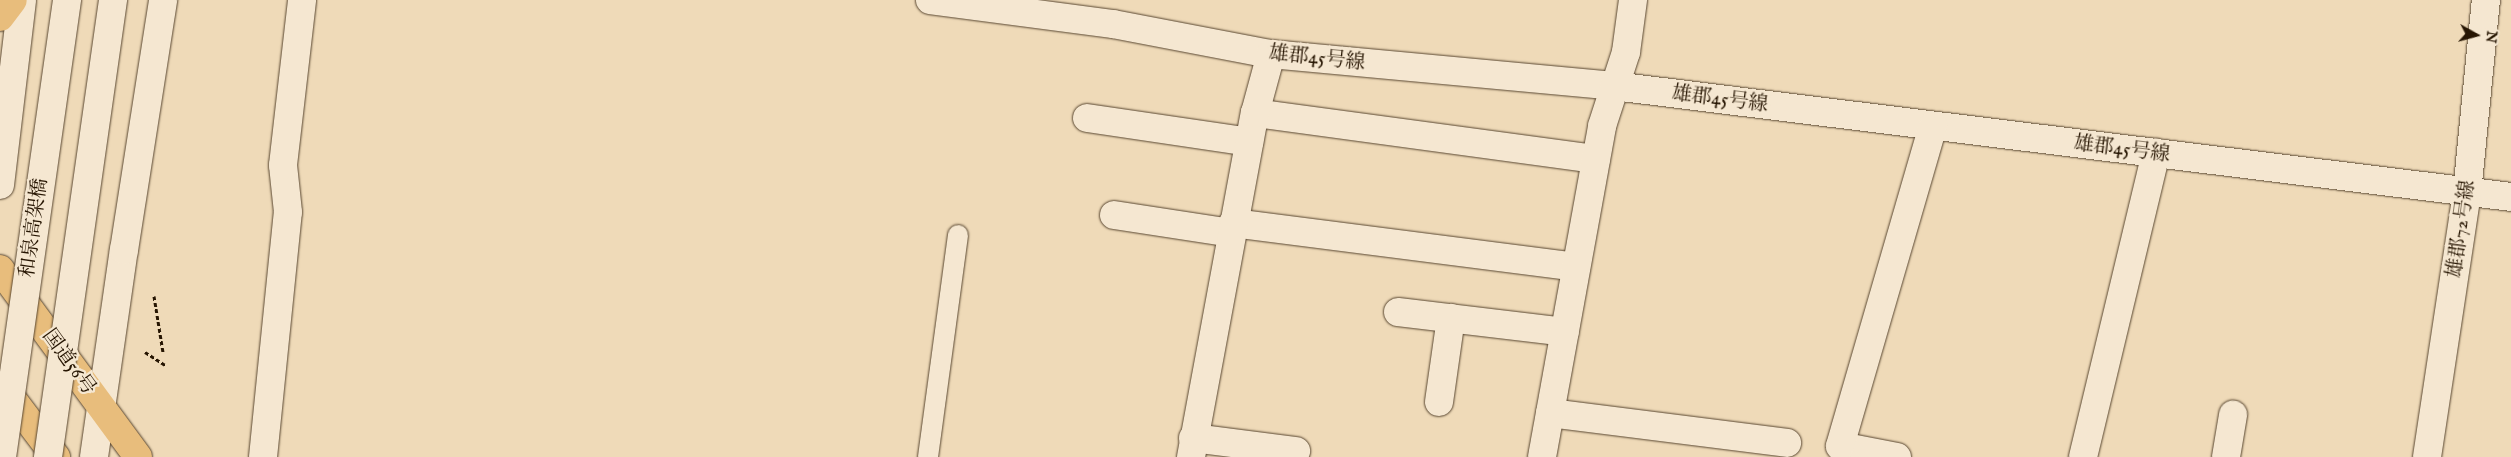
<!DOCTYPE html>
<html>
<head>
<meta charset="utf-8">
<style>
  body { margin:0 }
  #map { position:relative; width:2511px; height:457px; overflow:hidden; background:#efdab8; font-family:"IM FELL English","Noto Serif JP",serif }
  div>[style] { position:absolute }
  .path>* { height:3px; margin-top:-1.5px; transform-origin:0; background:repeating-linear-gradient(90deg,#261502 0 4px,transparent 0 6.5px) }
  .roads { filter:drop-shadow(0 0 1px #584630) drop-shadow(0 0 1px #584630) }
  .service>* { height:20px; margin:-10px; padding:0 10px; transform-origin:10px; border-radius:10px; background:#f5e7d1 }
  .minor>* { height:28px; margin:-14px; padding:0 14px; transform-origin:14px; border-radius:14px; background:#f5e7d1 }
  .tertiary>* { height:28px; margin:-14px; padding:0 14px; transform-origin:14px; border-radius:14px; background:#f5e7d1 }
  .trunk>* { height:28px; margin:-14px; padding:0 14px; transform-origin:14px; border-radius:14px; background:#e8bd7c }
  .bridges { filter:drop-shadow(0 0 1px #584630) drop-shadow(0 0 1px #584630) }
  .tertiary-bridge>* { height:28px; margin:-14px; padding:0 14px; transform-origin:14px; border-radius:14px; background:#f5e7d1 }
  span { translate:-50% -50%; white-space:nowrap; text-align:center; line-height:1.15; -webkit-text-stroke:4.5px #f5e7d1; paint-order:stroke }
  .street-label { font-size:20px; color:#261502 }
  .north { position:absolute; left:2451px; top:10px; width:50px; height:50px; -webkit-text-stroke:4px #f5e7d1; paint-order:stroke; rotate:97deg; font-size:14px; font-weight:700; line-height:20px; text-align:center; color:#261502 }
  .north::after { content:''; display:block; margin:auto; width:18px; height:22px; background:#261502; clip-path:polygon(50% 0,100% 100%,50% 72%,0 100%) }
</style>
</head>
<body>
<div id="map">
  <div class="path">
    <div style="left:154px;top:296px;width:57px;rotate:80.9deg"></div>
    <div style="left:145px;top:352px;width:24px;rotate:33deg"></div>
  </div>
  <div class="roads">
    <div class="service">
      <div style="left:928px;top:457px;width:224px;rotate:-82.3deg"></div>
    </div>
    <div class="minor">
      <div style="left:930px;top:0;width:185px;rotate:7.5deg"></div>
      <div style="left:1113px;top:24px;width:161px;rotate:10.8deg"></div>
      <div style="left:1271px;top:54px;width:344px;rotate:5.3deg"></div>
      <div style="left:1614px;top:86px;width:904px;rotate:7.05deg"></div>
      <div style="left:1255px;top:113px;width:344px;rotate:7.7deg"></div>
      <div style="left:1087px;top:118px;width:164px;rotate:8.4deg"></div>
      <div style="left:0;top:185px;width:186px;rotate:-83.2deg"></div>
      <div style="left:1114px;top:215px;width:119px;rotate:8.7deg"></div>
      <div style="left:1233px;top:223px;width:346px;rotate:7.3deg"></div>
      <div style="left:1398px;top:312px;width:168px;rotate:6.8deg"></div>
      <div style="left:1439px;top:402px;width:85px;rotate:-81.9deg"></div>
      <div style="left:1550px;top:413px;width:239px;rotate:7.2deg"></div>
      <div style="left:1193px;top:438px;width:104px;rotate:7.2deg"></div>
      <div style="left:94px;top:457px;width:209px;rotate:-81.8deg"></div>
      <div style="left:263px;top:457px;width:246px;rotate:-84.2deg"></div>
      <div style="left:288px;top:212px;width:47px;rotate:-96.1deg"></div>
      <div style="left:283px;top:165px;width:166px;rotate:-83.4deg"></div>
      <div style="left:1191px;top:457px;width:350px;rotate:-79.5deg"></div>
      <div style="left:1255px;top:113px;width:61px;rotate:-74.8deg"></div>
      <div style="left:1542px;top:457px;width:336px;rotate:-79.7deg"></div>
      <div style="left:1602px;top:126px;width:78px;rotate:-72deg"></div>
      <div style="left:1626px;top:52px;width:52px;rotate:-82.3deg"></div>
      <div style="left:1897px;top:457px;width:58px;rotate:-169.1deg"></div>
      <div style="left:1840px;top:446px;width:333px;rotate:-73.8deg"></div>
      <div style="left:2083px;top:457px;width:313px;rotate:-76.5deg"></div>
      <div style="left:2226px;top:457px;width:43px;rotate:-80.5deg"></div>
      <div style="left:2427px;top:457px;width:267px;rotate:-81.4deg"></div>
      <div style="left:2467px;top:193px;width:194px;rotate:-84.4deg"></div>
    </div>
    <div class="tertiary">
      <div style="left:124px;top:250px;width:253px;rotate:-81.1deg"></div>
    </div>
    <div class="trunk">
      <div style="left:0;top:17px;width:21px;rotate:-53deg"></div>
      <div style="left:0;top:269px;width:233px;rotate:53.7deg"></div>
      <div style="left:0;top:383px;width:93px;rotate:52.9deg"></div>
    </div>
  </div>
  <div class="bridges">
    <div class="tertiary-bridge">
      <div style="left:2px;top:457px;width:462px;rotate:-81.9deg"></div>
      <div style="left:48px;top:457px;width:462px;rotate:-81.9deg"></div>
    </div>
  </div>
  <div class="street-label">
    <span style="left:1317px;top:58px;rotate:6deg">雄郡45号線</span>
    <span style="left:1720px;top:99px;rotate:7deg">雄郡45号線</span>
    <span style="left:2122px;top:149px;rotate:7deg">雄郡45号線</span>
    <span style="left:34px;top:228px;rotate:-82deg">和泉高架橋</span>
    <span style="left:2461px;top:229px;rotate:-82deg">雄郡72号線</span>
    <span style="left:69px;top:362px;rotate:54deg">国道56号</span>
  </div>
  <div class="north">N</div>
</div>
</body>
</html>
